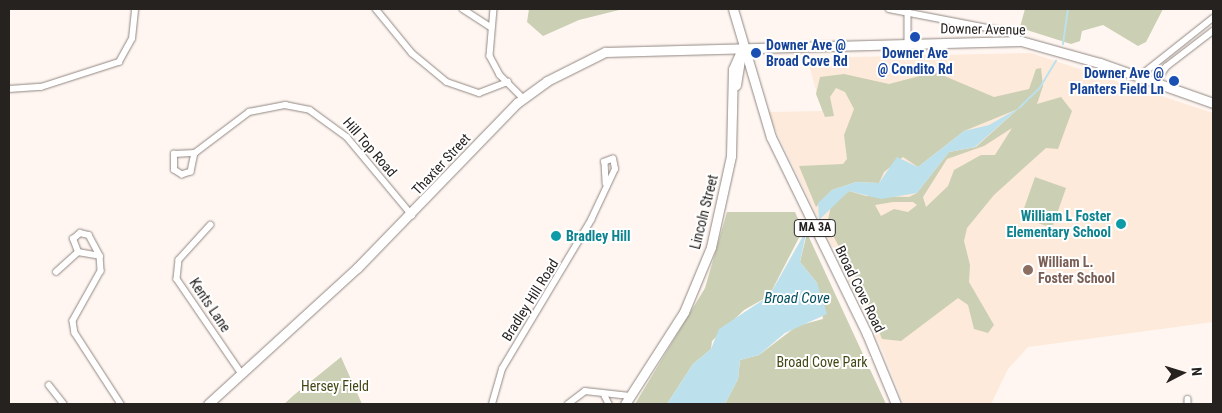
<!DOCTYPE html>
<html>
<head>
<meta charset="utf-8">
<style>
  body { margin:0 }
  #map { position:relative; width:1222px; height:413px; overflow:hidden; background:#fff6f1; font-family:"Roboto Condensed",sans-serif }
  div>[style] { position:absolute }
  .education>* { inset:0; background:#fdeada }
  .green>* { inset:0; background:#cbcfb3 }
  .water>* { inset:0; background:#bce1ec }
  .stream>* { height:2px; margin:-1px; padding:0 1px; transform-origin:1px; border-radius:1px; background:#bce1ec }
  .roads { filter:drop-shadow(0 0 1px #918782) drop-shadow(0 0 1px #918782) }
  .street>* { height:5.5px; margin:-2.75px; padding:0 2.75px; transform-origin:2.75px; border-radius:2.75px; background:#fff }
  .secondary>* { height:9px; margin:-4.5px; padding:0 4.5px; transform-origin:4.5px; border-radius:4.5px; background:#fff }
  .primary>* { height:9px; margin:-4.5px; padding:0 4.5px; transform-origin:4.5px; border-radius:4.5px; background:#fff }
  .dots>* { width:14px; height:14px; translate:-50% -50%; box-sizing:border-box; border:2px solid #fff; border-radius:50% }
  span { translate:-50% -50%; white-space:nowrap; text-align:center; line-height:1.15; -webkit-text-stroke:4px #fff; paint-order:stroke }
  .shield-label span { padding:1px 4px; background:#fff; border:1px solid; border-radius:4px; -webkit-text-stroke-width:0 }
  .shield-label { font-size:12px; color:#262220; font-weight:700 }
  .street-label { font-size:14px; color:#262220 }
  .transit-label { font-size:14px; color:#164399; font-weight:700 }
  .left { translate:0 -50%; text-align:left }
  .right { translate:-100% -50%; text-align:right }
  .culture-label { font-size:14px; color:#0d838f; font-weight:700 }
  .education-label { font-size:14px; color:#785e54; font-weight:700 }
  .park-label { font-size:14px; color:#444816 }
  .water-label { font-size:15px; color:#004e5f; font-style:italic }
  .frame { position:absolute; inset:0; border:10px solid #262220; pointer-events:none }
  .north { position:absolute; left:1157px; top:348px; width:50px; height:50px; -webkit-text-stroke:4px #fff; paint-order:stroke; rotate:85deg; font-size:14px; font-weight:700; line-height:20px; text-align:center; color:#262220 }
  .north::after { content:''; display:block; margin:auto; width:18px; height:22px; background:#262220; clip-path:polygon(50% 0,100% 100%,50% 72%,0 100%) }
</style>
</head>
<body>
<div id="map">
  <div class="education">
    <div style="clip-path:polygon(1031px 53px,1213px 113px,1213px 322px,1028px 347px,1008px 369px,991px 404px,904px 404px,879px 342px,767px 112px,822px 111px,807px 58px)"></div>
  </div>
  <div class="green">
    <div style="clip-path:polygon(529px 9px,623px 9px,579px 20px,543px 36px,527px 22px)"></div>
    <div style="clip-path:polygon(1025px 9px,1163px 9px,1146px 42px,1138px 46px,1103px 25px,1082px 31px,1080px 41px,1071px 44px,1030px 31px,1020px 27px)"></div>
    <div style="clip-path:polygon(evenodd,1041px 68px,1043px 86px,1037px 104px,1061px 97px,1072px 111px,1058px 149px,1046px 148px,994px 195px,967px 228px,964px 241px,970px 265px,969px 282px,994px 325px,988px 333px,974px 329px,968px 305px,958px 298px,901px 341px,882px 339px,863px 292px,827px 224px,831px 206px,849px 191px,866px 196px,909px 197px,917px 193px,949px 152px,976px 147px,1018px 109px,964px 131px,918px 167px,903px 157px,884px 172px,879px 183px,856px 182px,832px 190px,816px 207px,799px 166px,843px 164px,847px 159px,844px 135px,854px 109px,845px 92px,836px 88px,830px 97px,834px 116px,825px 117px,816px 94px,820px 77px,844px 74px,889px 84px,935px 72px,994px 97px,1029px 89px,1036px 69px,1041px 68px,1012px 128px,995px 155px,981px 155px,954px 170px,948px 186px,926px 207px,923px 197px,947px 159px,984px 146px,1012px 128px,1041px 68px,893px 202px,913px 202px,917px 205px,908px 212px,894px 209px,881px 216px,875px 205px,893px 202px)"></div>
    <div style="clip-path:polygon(1035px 177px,1066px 188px,1052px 228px,1021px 217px)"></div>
    <div style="clip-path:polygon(727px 212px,795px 212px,803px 230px,769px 296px,744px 310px,712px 341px,711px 349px,693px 364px,667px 404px,635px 404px,705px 288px)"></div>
    <div style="clip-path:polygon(807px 233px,886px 404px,725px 404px,738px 379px,740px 360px,759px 355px,797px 326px,823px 319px,817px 283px,800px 262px)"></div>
    <div style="clip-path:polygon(341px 357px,362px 404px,284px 404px,294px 395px)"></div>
  </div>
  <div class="water">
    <div style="clip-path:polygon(1019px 108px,975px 147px,949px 152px,917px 193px,881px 199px,849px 191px,819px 220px,818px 203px,832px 190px,856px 182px,879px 183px,897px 157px,918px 167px,964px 131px,989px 125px)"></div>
    <div style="clip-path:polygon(807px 229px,800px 262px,817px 283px,827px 314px,785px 333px,759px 355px,740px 360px,738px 379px,725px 404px,667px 404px,693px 364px,711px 349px,719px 329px,769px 296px)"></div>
  </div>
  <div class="stream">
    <div style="left:1063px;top:44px;width:35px;rotate:-82deg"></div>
    <div style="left:1019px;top:108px;width:28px;rotate:-44deg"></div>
    <div style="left:1039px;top:89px;width:33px;rotate:-59deg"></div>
  </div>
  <div class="roads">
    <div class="street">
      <div style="left:376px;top:9px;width:57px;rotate:50.7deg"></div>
      <div style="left:412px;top:53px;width:45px;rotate:39.6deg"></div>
      <div style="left:447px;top:82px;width:34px;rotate:19deg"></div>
      <div style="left:479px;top:93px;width:31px;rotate:-21deg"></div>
      <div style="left:463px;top:9px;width:33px;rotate:33deg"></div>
      <div style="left:494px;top:9px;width:47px;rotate:94.9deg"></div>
      <div style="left:490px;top:56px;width:21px;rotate:62deg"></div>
      <div style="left:500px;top:75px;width:33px;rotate:45deg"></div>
      <div style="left:889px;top:9px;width:121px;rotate:10.9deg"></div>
      <div style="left:1008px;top:32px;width:16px;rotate:35deg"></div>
      <div style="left:908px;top:9px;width:34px;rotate:90deg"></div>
      <div style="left:1140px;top:76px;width:93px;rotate:-38.5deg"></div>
      <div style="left:1156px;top:82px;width:18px;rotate:-56deg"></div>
      <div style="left:1166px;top:67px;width:59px;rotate:-37.5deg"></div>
      <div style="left:9px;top:89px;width:32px;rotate:-4deg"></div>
      <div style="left:41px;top:87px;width:82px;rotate:-17.8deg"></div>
      <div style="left:119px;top:62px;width:26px;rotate:-61deg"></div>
      <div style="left:132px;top:39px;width:30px;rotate:-84deg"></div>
      <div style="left:195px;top:153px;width:19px;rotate:102deg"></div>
      <div style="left:191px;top:172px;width:9px;rotate:162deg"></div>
      <div style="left:182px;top:175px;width:9px;rotate:-148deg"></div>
      <div style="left:174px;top:170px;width:16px;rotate:-90deg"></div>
      <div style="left:174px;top:154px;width:21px;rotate:-3deg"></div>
      <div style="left:195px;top:153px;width:68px;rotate:-37.2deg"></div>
      <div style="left:249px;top:112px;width:37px;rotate:-11deg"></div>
      <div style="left:285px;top:105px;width:25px;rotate:11deg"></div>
      <div style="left:310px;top:110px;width:46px;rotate:36.1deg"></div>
      <div style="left:347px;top:137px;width:102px;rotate:50.2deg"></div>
      <div style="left:211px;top:225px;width:47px;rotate:132.4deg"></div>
      <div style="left:179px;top:260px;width:19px;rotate:96deg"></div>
      <div style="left:177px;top:279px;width:115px;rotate:55.6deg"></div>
      <div style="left:78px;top:252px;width:22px;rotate:10deg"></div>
      <div style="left:56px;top:272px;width:30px;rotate:-42deg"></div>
      <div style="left:78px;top:252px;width:14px;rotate:-111deg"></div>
      <div style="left:73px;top:239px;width:9px;rotate:-41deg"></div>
      <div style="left:80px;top:233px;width:9px;rotate:13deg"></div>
      <div style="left:89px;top:235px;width:24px;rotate:62deg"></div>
      <div style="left:100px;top:256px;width:15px;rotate:86deg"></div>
      <div style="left:101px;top:271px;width:57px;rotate:119.2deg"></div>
      <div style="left:73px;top:321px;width:12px;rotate:81deg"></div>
      <div style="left:75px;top:333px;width:85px;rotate:57.1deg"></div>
      <div style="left:49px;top:385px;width:24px;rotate:52deg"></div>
      <div style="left:605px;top:396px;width:9px;rotate:63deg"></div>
      <div style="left:1188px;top:399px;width:5px;rotate:90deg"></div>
      <div style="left:492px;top:404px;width:36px;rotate:-74deg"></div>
      <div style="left:502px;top:369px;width:174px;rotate:-59.1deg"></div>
      <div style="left:591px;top:220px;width:56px;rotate:-64.8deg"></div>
      <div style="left:615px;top:169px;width:10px;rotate:-101deg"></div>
      <div style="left:613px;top:159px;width:9px;rotate:159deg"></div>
      <div style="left:605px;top:162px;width:21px;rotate:87deg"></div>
      <div style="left:568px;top:404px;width:21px;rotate:-37deg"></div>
      <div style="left:585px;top:391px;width:45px;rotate:6.3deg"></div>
    </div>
    <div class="secondary">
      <div style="left:736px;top:85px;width:36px;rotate:-81deg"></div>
      <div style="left:208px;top:404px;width:202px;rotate:-42.4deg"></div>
      <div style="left:357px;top:268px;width:230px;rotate:-45.9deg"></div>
      <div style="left:517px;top:103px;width:37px;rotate:-36deg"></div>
      <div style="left:547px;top:81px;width:65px;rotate:-26.6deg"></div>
      <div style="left:605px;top:52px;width:416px;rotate:-1.5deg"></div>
      <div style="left:1021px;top:41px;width:82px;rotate:15.6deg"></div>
      <div style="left:1100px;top:63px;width:120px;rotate:19.5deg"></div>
      <div style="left:625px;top:404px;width:109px;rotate:-57.3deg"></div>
      <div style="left:684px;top:312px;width:70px;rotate:-67.4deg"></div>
      <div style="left:711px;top:247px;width:93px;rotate:-77.6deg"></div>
      <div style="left:731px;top:156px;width:87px;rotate:-88.7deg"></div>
      <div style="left:733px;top:69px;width:22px;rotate:-66deg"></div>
    </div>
    <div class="primary">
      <div style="left:733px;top:9px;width:134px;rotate:73.5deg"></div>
      <div style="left:771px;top:137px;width:219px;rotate:64deg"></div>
      <div style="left:867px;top:334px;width:76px;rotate:67.5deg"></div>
    </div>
  </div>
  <div class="dots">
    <div style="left:915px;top:37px;background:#1a4fb4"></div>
    <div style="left:756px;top:53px;background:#1a4fb4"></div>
    <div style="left:1174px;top:81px;background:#1a4fb4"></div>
    <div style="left:1121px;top:224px;background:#0f9aa8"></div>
    <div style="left:556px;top:236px;background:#0f9aa8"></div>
    <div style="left:1028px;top:270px;background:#8d6e63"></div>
  </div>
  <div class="shield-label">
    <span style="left:815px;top:228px">MA 3A</span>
  </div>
  <div class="street-label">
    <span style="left:983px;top:29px;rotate:1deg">Downer Avenue</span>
    <span style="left:370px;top:147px;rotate:49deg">Hill Top Road</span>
    <span style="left:441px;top:164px;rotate:-47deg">Thaxter Street</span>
    <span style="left:704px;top:212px;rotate:-76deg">Lincoln Street</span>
    <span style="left:860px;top:289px;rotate:64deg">Broad Cove Road</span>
    <span style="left:530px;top:300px;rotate:-58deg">Bradley Hill Road</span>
    <span style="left:210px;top:305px;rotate:56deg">Kents Lane</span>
  </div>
  <div class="transit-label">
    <span class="left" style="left:766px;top:53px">Downer Ave @<br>Broad Cove Rd</span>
    <span style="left:915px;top:61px">Downer Ave<br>@ Condito Rd</span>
    <span class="right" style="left:1164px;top:81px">Downer Ave @<br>Planters Field Ln</span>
  </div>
  <div class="culture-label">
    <span class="right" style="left:1111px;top:224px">William L Foster<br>Elementary School</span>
    <span class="left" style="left:566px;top:236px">Bradley Hill</span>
  </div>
  <div class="education-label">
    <span class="left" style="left:1038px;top:270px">William L.<br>Foster School</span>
  </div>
  <div class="park-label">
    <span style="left:822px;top:362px">Broad Cove Park</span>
    <span style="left:335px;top:386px">Hersey Field</span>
  </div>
  <div class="water-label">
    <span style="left:797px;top:299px">Broad Cove</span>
  </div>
  <div class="frame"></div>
  <div class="north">N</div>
</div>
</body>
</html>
